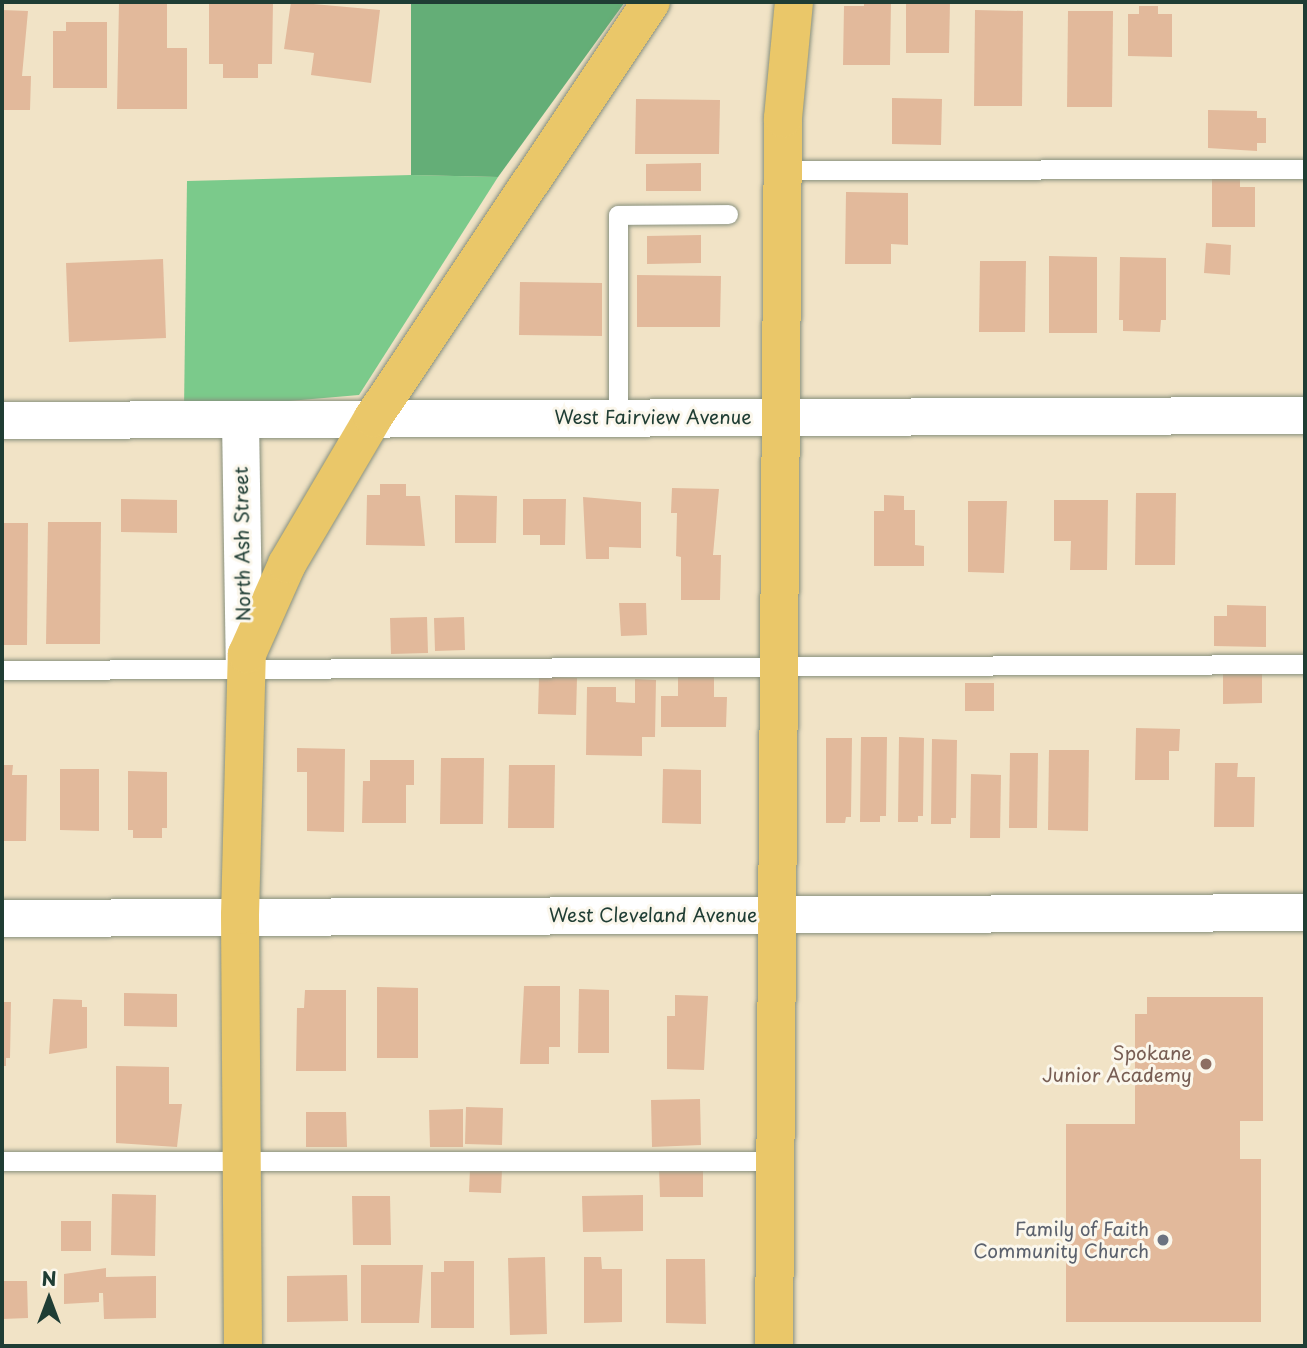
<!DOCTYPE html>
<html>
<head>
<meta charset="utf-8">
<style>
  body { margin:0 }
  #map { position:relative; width:1307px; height:1348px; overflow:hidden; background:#f1e3c6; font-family:"Playpen Sans",sans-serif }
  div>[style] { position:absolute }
  .green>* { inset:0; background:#7bca8b }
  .forest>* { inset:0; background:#64ae77 }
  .building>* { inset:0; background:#e2b99b }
  .roads { filter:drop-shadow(0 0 2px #88907d) drop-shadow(0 0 2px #88907d) }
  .lane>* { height:19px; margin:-9.5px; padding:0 9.5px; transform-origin:9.5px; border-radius:9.5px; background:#fff }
  .street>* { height:37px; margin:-18.5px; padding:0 18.5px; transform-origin:18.5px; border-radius:18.5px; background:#fff }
  .primary>* { height:38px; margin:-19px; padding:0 19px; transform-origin:19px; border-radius:19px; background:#eac769 }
  .dots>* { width:19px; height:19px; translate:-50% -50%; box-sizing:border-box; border:4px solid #fbf7ec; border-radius:50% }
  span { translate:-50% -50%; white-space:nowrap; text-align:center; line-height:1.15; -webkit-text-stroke:6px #fbf7ec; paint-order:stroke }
  .street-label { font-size:19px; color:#1f3d34 }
  .education-label { font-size:19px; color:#785e54 }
  .right { translate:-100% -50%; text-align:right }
  .worship-label { font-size:19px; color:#5b616d }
  .frame { position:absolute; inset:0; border:4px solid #1f3d34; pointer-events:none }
  .north { position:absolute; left:14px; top:1264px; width:70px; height:70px; -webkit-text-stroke:5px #fbf7ec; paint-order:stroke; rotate:0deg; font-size:19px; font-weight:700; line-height:28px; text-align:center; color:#1f3d34 }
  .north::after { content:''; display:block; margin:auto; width:24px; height:32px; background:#1f3d34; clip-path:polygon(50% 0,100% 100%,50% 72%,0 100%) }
</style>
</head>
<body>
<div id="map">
  <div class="green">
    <div style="clip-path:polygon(411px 175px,498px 177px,359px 395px,184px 410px,187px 181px)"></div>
  </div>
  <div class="forest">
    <div style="clip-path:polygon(411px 2px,625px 2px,498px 177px,411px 175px)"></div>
  </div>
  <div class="building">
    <div style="clip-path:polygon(119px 2px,167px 2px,167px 48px,187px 48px,187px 109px,117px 109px)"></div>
    <div style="clip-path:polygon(209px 2px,273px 2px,272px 64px,258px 64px,258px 78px,223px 78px,223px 64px,209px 64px)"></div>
    <div style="clip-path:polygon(291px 2px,380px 10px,371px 83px,311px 75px,314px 53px,284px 49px)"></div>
    <div style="clip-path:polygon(864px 2px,891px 2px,890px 65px,843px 65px,844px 6px,864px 6px)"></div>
    <div style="clip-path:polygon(906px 2px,950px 2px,949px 53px,906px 53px)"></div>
    <div style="clip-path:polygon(1139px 6px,1158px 6px,1158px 14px,1172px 14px,1172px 57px,1128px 56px,1128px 14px,1139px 14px)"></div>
    <div style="clip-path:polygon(2px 10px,28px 11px,22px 76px,31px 76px,30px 110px,2px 110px)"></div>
    <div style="clip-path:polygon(975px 10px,1023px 11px,1022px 106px,974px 106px)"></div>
    <div style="clip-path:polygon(1068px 11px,1113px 11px,1112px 107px,1067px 107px)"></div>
    <div style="clip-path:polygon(66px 22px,107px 22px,107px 88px,53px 88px,53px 31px,66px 31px)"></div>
    <div style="clip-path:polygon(892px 98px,942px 99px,941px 145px,892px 144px)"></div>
    <div style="clip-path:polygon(636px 99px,720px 100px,719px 154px,635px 154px)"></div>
    <div style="clip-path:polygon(1208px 110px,1257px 111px,1257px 118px,1266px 118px,1266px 143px,1257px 143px,1257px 151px,1208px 148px)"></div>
    <div style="clip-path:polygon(701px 163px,701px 191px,646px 191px,646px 164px)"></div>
    <div style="clip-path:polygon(1212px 179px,1240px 179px,1240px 187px,1255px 187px,1255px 227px,1212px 227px)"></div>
    <div style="clip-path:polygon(846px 192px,908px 193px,908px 245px,891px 244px,891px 264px,845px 264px)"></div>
    <div style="clip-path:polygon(701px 235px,701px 263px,647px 264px,647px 236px)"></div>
    <div style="clip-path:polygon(1206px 243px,1231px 245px,1230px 275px,1204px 273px)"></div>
    <div style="clip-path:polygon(1049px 256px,1097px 257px,1097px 333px,1049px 333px)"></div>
    <div style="clip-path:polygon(1120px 257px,1166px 258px,1166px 320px,1161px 320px,1160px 332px,1123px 331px,1123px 320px,1119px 320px)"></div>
    <div style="clip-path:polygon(163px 259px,166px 338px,69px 342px,66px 263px)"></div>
    <div style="clip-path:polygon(980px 261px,1026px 261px,1025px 332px,979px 332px)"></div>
    <div style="clip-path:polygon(637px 275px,721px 276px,720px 327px,637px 327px)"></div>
    <div style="clip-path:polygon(520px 282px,602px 283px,602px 336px,519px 335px)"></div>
    <div style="clip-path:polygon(380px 484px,406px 484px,406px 496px,420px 496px,425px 546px,366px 545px,367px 495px,380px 495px)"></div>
    <div style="clip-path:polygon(672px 488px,719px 489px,713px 555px,721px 555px,720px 600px,681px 600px,681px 557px,676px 556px,677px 513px,671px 513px)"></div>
    <div style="clip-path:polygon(1136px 493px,1176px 493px,1175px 565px,1135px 565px)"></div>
    <div style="clip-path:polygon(455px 495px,497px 496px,496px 543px,455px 543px)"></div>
    <div style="clip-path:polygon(884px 495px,904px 496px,904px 510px,915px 510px,915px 545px,924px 546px,924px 566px,874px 566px,874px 511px,884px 511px)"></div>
    <div style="clip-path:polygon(583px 497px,641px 502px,641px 548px,609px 547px,609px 559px,586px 559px)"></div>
    <div style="clip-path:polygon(121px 499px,177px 500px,177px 533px,121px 532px)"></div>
    <div style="clip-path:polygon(523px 499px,566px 499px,565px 545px,540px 545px,540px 535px,523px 535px)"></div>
    <div style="clip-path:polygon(1054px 500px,1108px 500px,1107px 570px,1070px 570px,1071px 541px,1054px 541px)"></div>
    <div style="clip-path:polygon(968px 501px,1007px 501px,1004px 573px,968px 572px)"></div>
    <div style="clip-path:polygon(48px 522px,101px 522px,100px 644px,46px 644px)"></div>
    <div style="clip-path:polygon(2px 523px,28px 523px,27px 645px,2px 645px)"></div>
    <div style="clip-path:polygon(619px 603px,646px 603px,647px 635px,621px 636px)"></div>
    <div style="clip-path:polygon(1227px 605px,1266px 606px,1266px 647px,1214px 646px,1214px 616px,1227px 616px)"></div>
    <div style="clip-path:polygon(427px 617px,428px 653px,391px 654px,390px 618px)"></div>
    <div style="clip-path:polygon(464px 617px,465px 650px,435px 651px,434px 618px)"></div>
    <div style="clip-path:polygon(1262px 671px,1262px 703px,1223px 704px,1223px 672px)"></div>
    <div style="clip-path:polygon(678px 672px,714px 672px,714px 697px,727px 697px,726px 727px,661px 727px,661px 696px,678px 696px)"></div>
    <div style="clip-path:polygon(539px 677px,577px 678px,576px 715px,538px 714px)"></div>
    <div style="clip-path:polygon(635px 679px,656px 680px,655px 737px,642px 737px,642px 756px,586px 755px,587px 687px,616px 687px,616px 702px,635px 703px)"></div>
    <div style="clip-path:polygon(965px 683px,994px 683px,994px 711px,965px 711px)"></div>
    <div style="clip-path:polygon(1136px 728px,1180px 729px,1179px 751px,1169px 751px,1169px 780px,1135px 780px)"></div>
    <div style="clip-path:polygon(861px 737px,887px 737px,886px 816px,880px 816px,880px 822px,860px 822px)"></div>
    <div style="clip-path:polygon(899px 737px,924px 738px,923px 816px,918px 816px,918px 822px,898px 822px)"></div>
    <div style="clip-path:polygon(826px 738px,852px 738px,851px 817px,846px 817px,845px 823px,826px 823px)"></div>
    <div style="clip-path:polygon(932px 739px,957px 740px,956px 818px,951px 818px,951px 824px,931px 824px)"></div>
    <div style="clip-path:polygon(297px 748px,345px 749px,344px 832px,307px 831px,307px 772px,297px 772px)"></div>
    <div style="clip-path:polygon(1049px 750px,1089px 750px,1088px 831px,1048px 830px)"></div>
    <div style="clip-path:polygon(1010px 753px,1038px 753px,1037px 828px,1009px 828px)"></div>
    <div style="clip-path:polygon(441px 758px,484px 758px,483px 824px,440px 824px)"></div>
    <div style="clip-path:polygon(370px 760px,414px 760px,414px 785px,406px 785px,406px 823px,362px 823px,363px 781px,370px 781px)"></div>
    <div style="clip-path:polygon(1215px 763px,1238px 763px,1237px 777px,1255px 777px,1254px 827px,1214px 827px)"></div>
    <div style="clip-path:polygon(2px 765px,13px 765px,12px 775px,27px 775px,26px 841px,2px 841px)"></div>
    <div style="clip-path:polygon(509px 765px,555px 765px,554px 828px,508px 828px)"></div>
    <div style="clip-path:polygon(60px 769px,99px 769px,99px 831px,60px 830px)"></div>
    <div style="clip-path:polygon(663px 769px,701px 770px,701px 824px,662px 823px)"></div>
    <div style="clip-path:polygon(128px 771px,167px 772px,167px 828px,162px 828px,162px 838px,133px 838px,133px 830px,128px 830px)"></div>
    <div style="clip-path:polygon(971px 774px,1001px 775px,1000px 838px,970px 838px)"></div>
    <div style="clip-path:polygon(524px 986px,560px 986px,560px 1047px,549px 1047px,549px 1064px,520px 1064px)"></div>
    <div style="clip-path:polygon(377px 987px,418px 988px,418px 1058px,377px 1058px)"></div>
    <div style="clip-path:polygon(579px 989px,609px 990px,609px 1053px,578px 1053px)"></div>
    <div style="clip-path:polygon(305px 990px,346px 990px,346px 1071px,296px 1071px,297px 1008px,304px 1008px)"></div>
    <div style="clip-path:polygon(124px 993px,177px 994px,177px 1027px,124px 1026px)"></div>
    <div style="clip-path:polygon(675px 995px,708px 996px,704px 1070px,667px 1069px,667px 1016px,675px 1016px)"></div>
    <div style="clip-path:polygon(1147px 997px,1263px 997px,1263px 1121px,1240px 1121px,1240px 1159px,1261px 1159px,1261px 1322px,1066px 1322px,1066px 1124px,1135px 1124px,1135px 1014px,1147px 1014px)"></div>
    <div style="clip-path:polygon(53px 999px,82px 1000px,82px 1007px,87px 1007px,87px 1048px,49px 1054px)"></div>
    <div style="clip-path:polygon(2px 1002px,11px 1002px,10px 1058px,6px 1058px,6px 1066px,2px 1066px)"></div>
    <div style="clip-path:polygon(116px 1066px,169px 1067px,169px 1104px,182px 1104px,177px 1147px,116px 1143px)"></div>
    <div style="clip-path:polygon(700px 1099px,701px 1145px,652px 1147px,651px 1100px)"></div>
    <div style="clip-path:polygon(466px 1107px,503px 1108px,502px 1145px,465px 1144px)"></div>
    <div style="clip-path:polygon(463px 1109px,463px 1147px,430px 1147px,429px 1110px)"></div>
    <div style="clip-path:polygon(306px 1112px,346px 1112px,347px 1147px,306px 1147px)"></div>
    <div style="clip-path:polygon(659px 1167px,703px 1167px,703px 1197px,660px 1197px)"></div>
    <div style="clip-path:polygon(470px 1169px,502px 1169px,501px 1193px,469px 1192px)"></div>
    <div style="clip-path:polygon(112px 1194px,156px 1195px,155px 1256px,111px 1255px)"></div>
    <div style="clip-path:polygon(643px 1195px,643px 1231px,583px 1232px,582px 1196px)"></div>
    <div style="clip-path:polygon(352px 1196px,390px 1196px,391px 1245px,353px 1245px)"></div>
    <div style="clip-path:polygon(61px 1221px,91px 1221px,91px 1251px,61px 1251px)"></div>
    <div style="clip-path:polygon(545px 1257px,547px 1334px,510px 1335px,508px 1258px)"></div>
    <div style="clip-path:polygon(584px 1257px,601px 1257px,602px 1269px,622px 1269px,622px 1322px,584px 1323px)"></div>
    <div style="clip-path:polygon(666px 1259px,705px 1259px,706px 1324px,666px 1323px)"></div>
    <div style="clip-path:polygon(444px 1261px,474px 1261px,474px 1328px,431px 1328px,431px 1272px,444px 1272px)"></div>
    <div style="clip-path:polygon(361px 1265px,423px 1265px,419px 1323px,361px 1323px)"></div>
    <div style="clip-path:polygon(106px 1268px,106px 1277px,156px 1276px,156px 1318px,104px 1319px,103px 1293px,99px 1293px,99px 1302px,64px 1304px,64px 1274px)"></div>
    <div style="clip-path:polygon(347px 1275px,348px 1321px,287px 1322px,287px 1276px)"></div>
    <div style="clip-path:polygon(2px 1281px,27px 1281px,28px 1318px,2px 1319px)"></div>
  </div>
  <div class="roads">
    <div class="lane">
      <div style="left:782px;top:170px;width:523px;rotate:-0.11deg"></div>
      <div style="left:618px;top:417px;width:202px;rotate:-90deg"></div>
      <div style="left:618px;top:215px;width:110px;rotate:-0.5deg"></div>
      <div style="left:2px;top:670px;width:1303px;rotate:-0.26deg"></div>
      <div style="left:2px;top:1161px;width:773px"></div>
    </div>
    <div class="street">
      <div style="left:2px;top:420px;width:1303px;rotate:-0.22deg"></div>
      <div style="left:240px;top:420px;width:247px;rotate:89.1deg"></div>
      <div style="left:2px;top:918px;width:1303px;rotate:-0.26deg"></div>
    </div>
    <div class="primary">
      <div style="left:243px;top:1346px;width:431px;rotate:-90.4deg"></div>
      <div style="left:240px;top:915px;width:261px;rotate:-88.5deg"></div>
      <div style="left:247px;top:654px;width:98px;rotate:-66deg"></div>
      <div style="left:287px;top:564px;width:169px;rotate:-59.5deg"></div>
      <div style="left:373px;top:418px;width:500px;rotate:-56.25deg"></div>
      <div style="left:774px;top:1346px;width:1228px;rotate:-89.58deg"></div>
      <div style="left:783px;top:118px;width:117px;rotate:-84.6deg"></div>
    </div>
  </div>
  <div class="dots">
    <div style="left:1206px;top:1064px;background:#8d6e63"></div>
    <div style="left:1163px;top:1240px;background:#6b7280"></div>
  </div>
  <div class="street-label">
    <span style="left:653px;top:417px">West Fairview Avenue</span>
    <span style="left:242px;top:544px;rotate:-91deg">North Ash Street</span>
    <span style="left:653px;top:915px">West Cleveland Avenue</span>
  </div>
  <div class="education-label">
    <span class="right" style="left:1192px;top:1064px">Spokane<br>Junior Academy</span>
  </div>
  <div class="worship-label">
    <span class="right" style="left:1149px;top:1240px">Family of Faith<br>Community Church</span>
  </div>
  <div class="frame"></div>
  <div class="north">N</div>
</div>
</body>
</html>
